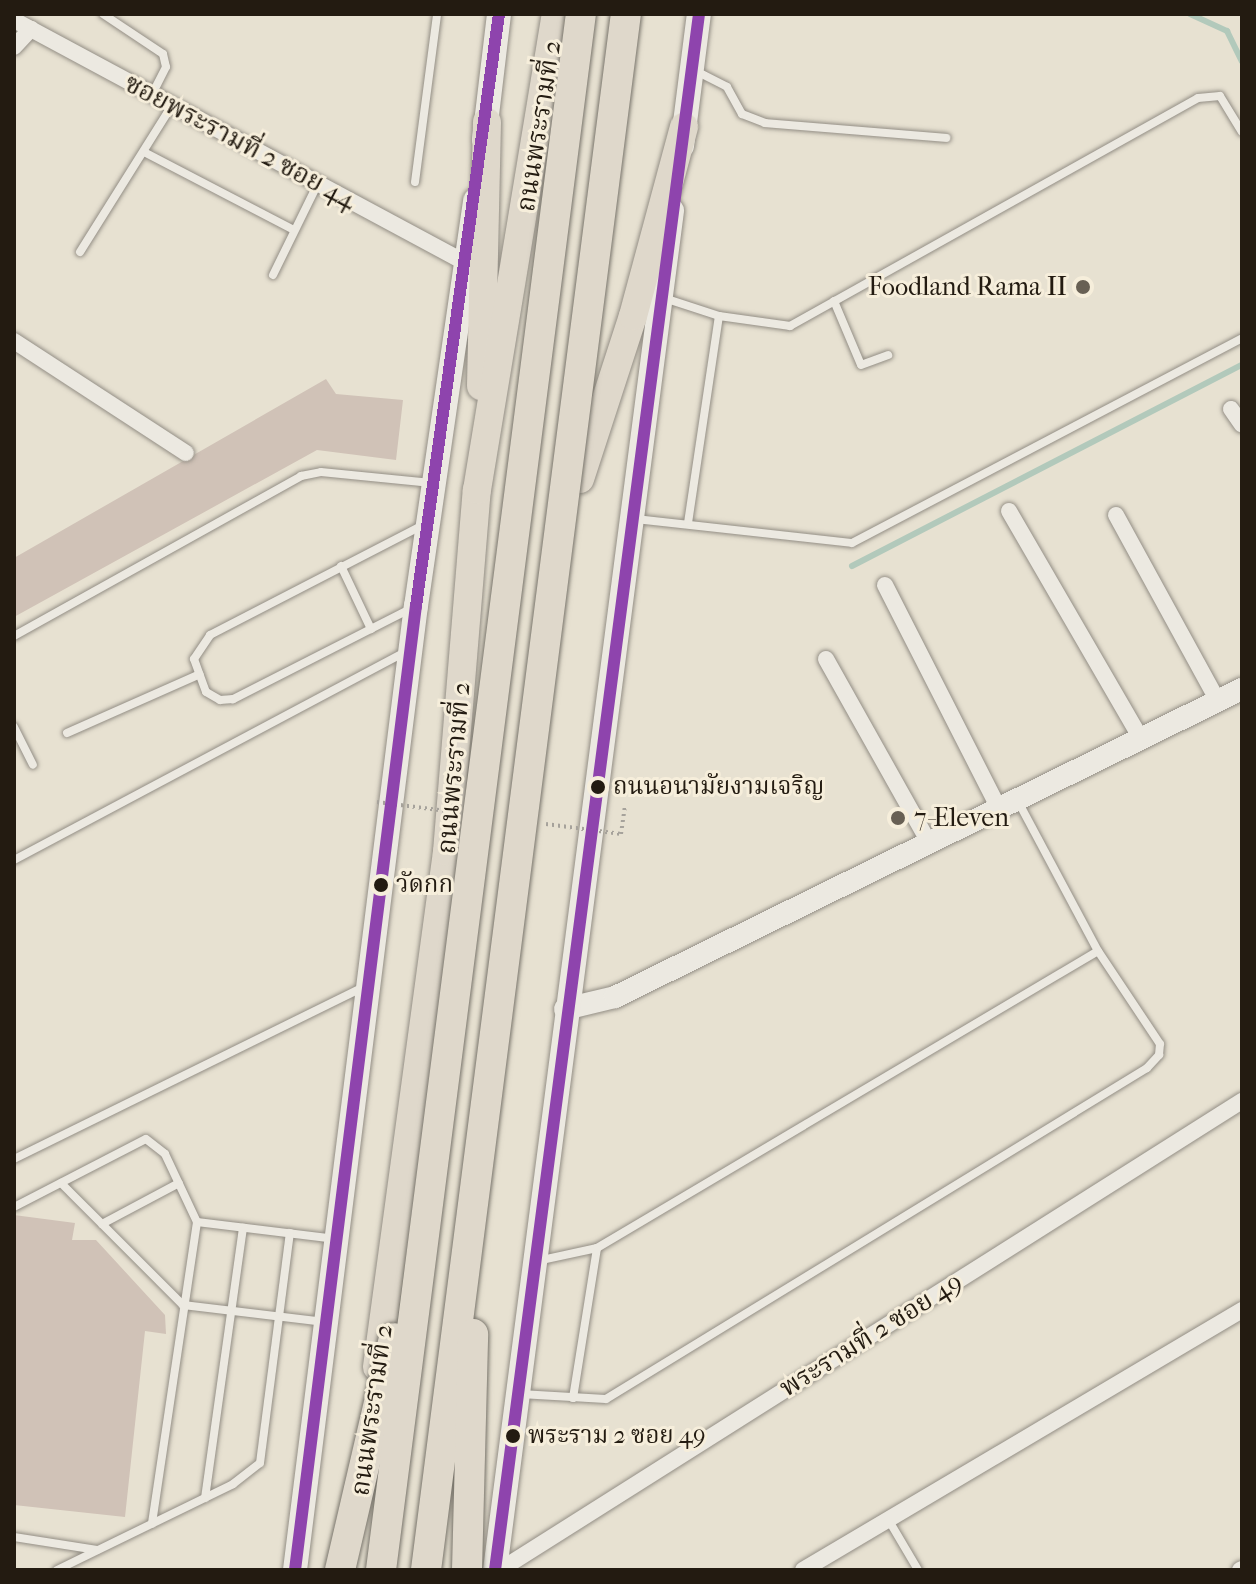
<!DOCTYPE html>
<html>
<head>
<meta charset="utf-8">
<style>
  body { margin:0 }
  #map { position:relative; width:1256px; height:1584px; overflow:hidden; background:#e7e1d1; font-family:"IM FELL French Canon","Noto Serif Thai",serif }
  div>[style] { position:absolute }
  .stream>* { height:6px; margin:-3px; padding:0 3px; transform-origin:3px; border-radius:3px; background:#b2c9bb }
  .building>* { inset:0; background:#d0c2b7 }
  .path>* { height:4px; margin-top:-2px; transform-origin:0; background:repeating-linear-gradient(90deg,#a6a29b 0 2px,transparent 0 6px) }
  .roads { filter:drop-shadow(0 0 2px #938e85) drop-shadow(0 0 2px #938e85) }
  .service>* { height:8px; margin:-4px; padding:0 4px; transform-origin:4px; border-radius:4px; background:#ece9e1 }
  .minor>* { height:16px; margin:-8px; padding:0 8px; transform-origin:8px; border-radius:8px; background:#ece9e1 }
  .tertiary>* { height:22px; margin:-11px; padding:0 11px; transform-origin:11px; border-radius:11px; background:#ece9e1 }
  .secondary>* { height:24px; margin:-12px; padding:0 12px; transform-origin:12px; border-radius:12px; background:#ece9e1 }
  .trunk>* { height:28px; margin:-14px; padding:0 14px; transform-origin:14px; border-radius:14px; background:#dfd8cb }
  .path-bridge>* { height:4px; margin-top:-2px; transform-origin:0; background:repeating-linear-gradient(90deg,#a6a29b 0 2px,transparent 0 6px) }
  .bridges { filter:drop-shadow(0 0 2px #78746b) drop-shadow(0 0 2px #78746b) }
  .motorway-bridge>* { height:30px; margin:-15px; padding:0 15px; transform-origin:15px; border-radius:15px; background:#dfd8cb }
  .bus-1>* { height:12px; margin:-6px; padding:0 6px; transform-origin:6px; border-radius:6px; background:#8e44ad }
  .dots>* { width:22px; height:22px; translate:-50% -50%; box-sizing:border-box; border:4px solid #f6eedb; border-radius:50% }
  span { translate:-50% -50%; white-space:nowrap; text-align:center; line-height:1.15; -webkit-text-stroke:6px #f6eedb; paint-order:stroke }
  .bus-label { font-size:24px; color:#231b11 }
  .left { translate:0 -50%; text-align:left }
  .street-label { font-size:26px; color:#231b11 }
  .poi-label { font-size:26px; color:#231b11 }
  .right { translate:-100% -50%; text-align:right }
  .frame { position:absolute; inset:0; border:16px solid #231b11; pointer-events:none }
</style>
</head>
<body>
<div id="map">
  <div class="stream">
    <div style="left:1190px;top:14px;width:41px;rotate:24.7deg"></div>
    <div style="left:1227px;top:31px;width:34px;rotate:64deg"></div>
    <div style="left:852px;top:566px;width:439px;rotate:-27.3deg"></div>
  </div>
  <div class="building">
    <div style="clip-path:polygon(326px 379px,336px 394px,403px 400px,396px 460px,317px 450px,14px 617px,14px 558px)"></div>
    <div style="clip-path:polygon(14px 1215px,75px 1223px,72px 1240px,96px 1240px,165px 1315px,166px 1334px,145px 1331px,125px 1517px,14px 1505px)"></div>
  </div>
  <div class="path">
    <div style="left:621px;top:834px;width:27px;rotate:-82deg"></div>
  </div>
  <div class="roads">
    <div class="service">
      <div style="left:103px;top:14px;width:72px;rotate:33.7deg"></div>
      <div style="left:163px;top:54px;width:13px;rotate:77deg"></div>
      <div style="left:166px;top:67px;width:31px;rotate:117deg"></div>
      <div style="left:694px;top:70px;width:37px;rotate:27deg"></div>
      <div style="left:727px;top:87px;width:31px;rotate:61deg"></div>
      <div style="left:742px;top:114px;width:25px;rotate:21deg"></div>
      <div style="left:765px;top:123px;width:182px;rotate:4.7deg"></div>
      <div style="left:144px;top:152px;width:169px;rotate:27.5deg"></div>
      <div style="left:415px;top:182px;width:169px;rotate:-82.5deg"></div>
      <div style="left:80px;top:252px;width:171px;rotate:-57.9deg"></div>
      <div style="left:273px;top:275px;width:102px;rotate:-63.9deg"></div>
      <div style="left:664px;top:298px;width:58px;rotate:18.1deg"></div>
      <div style="left:719px;top:316px;width:72px;rotate:8deg"></div>
      <div style="left:790px;top:326px;width:467px;rotate:-29.2deg"></div>
      <div style="left:1198px;top:98px;width:22px;rotate:-5deg"></div>
      <div style="left:1220px;top:96px;width:42px;rotate:58.6deg"></div>
      <div style="left:834px;top:301px;width:69px;rotate:67.1deg"></div>
      <div style="left:861px;top:365px;width:29px;rotate:-20deg"></div>
      <div style="left:635px;top:519px;width:218px;rotate:6.3deg"></div>
      <div style="left:852px;top:543px;width:441px;rotate:-27.7deg"></div>
      <div style="left:688px;top:523px;width:209px;rotate:-81.5deg"></div>
      <div style="left:341px;top:566px;width:70px;rotate:64.5deg"></div>
      <div style="left:410px;top:609px;width:199px;rotate:153deg"></div>
      <div style="left:233px;top:699px;width:13px;rotate:176deg"></div>
      <div style="left:220px;top:700px;width:16px;rotate:-150deg"></div>
      <div style="left:206px;top:692px;width:35px;rotate:-110deg"></div>
      <div style="left:194px;top:659px;width:29px;rotate:-56deg"></div>
      <div style="left:210px;top:635px;width:242px;rotate:-27.3deg"></div>
      <div style="left:14px;top:636px;width:329px;rotate:-29.1deg"></div>
      <div style="left:301px;top:476px;width:20px;rotate:-11deg"></div>
      <div style="left:321px;top:472px;width:111px;rotate:5.7deg"></div>
      <div style="left:14px;top:727px;width:42px;rotate:63.4deg"></div>
      <div style="left:67px;top:733px;width:145px;rotate:-23.9deg"></div>
      <div style="left:14px;top:860px;width:443px;rotate:-28deg"></div>
      <div style="left:14px;top:1159px;width:391px;rotate:-26.2deg"></div>
      <div style="left:61px;top:1183px;width:173px;rotate:45deg"></div>
      <div style="left:183px;top:1305px;width:143px;rotate:6.8deg"></div>
      <div style="left:14px;top:1207px;width:148px;rotate:-27.3deg"></div>
      <div style="left:146px;top:1139px;width:24px;rotate:38deg"></div>
      <div style="left:165px;top:1154px;width:75px;rotate:64.8deg"></div>
      <div style="left:197px;top:1222px;width:305px;rotate:98.5deg"></div>
      <div style="left:197px;top:1222px;width:140px;rotate:7deg"></div>
      <div style="left:102px;top:1224px;width:87px;rotate:-28deg"></div>
      <div style="left:537px;top:1261px;width:61px;rotate:-12.2deg"></div>
      <div style="left:597px;top:1248px;width:582px;rotate:-30.66deg"></div>
      <div style="left:520px;top:1394px;width:86px;rotate:3.3deg"></div>
      <div style="left:606px;top:1399px;width:634px;rotate:-31.46deg"></div>
      <div style="left:1147px;top:1068px;width:18px;rotate:-47deg"></div>
      <div style="left:1159px;top:1055px;width:11px;rotate:-85deg"></div>
      <div style="left:1160px;top:1044px;width:112px;rotate:-123.7deg"></div>
      <div style="left:1098px;top:951px;width:170px;rotate:-118.1deg"></div>
      <div style="left:573px;top:1398px;width:152px;rotate:-80.9deg"></div>
      <div style="left:205px;top:1498px;width:273px;rotate:-82deg"></div>
      <div style="left:888px;top:1519px;width:59px;rotate:59.5deg"></div>
      <div style="left:14px;top:1537px;width:84px;rotate:8.9deg"></div>
      <div style="left:57px;top:1570px;width:196px;rotate:-26deg"></div>
      <div style="left:233px;top:1484px;width:34px;rotate:-38deg"></div>
      <div style="left:260px;top:1463px;width:232px;rotate:-82.6deg"></div>
    </div>
    <div class="minor">
      <div style="left:14px;top:20px;width:513px;rotate:28.26deg"></div>
      <div style="left:14px;top:47px;width:25px;rotate:-47deg"></div>
      <div style="left:14px;top:341px;width:205px;rotate:33.1deg"></div>
      <div style="left:1231px;top:409px;width:19px;rotate:55deg"></div>
      <div style="left:1009px;top:511px;width:263px;rotate:59.9deg"></div>
      <div style="left:1116px;top:515px;width:212px;rotate:61.3deg"></div>
      <div style="left:885px;top:585px;width:251px;rotate:63deg"></div>
      <div style="left:826px;top:659px;width:212px;rotate:60.7deg"></div>
      <div style="left:500px;top:1570px;width:878px;rotate:-32.3deg"></div>
      <div style="left:803px;top:1570px;width:510px;rotate:-30.64deg"></div>
      <div style="left:1240px;top:1570px;width:2px;rotate:-27deg"></div>
    </div>
    <div class="tertiary">
      <div style="left:565px;top:1009px;width:51px;rotate:-13.5deg"></div>
      <div style="left:615px;top:997px;width:699px;rotate:-26.16deg"></div>
    </div>
    <div class="secondary">
      <div style="left:484px;top:140px;width:127px;rotate:-83.2deg"></div>
      <div style="left:682px;top:146px;width:133px;rotate:-82.7deg"></div>
      <div style="left:295px;top:1570px;width:972px;rotate:-82.85deg"></div>
      <div style="left:416px;top:606px;width:410px;rotate:-81.7deg"></div>
      <div style="left:495px;top:1570px;width:1371px;rotate:-82.58deg"></div>
    </div>
    <div class="trunk">
      <div style="left:481px;top:386px;width:264px;rotate:-88.7deg"></div>
      <div style="left:580px;top:479px;width:171px;rotate:-72deg"></div>
      <div style="left:633px;top:316px;width:196px;rotate:-74.9deg"></div>
      <div style="left:377px;top:1367px;width:520px;rotate:-82.26deg"></div>
      <div style="left:447px;top:852px;width:363px;rotate:-85.3deg"></div>
      <div style="left:477px;top:490px;width:483px;rotate:-80.6deg"></div>
    </div>
  </div>
  <div class="path-bridge">
    <div style="left:377px;top:802px;width:78px;rotate:7.4deg"></div>
    <div style="left:546px;top:824px;width:76px;rotate:7.6deg"></div>
  </div>
  <div class="bridges">
    <div class="motorway-bridge">
      <div style="left:340px;top:1570px;width:238px;rotate:-76.9deg"></div>
      <div style="left:381px;top:1570px;width:1569px;rotate:-82.68deg"></div>
      <div style="left:426px;top:1570px;width:1569px;rotate:-82.68deg"></div>
      <div style="left:467px;top:1570px;width:236px;rotate:-88.5deg"></div>
    </div>
  </div>
  <div class="bus-1">
    <div style="left:295px;top:1570px;width:972px;rotate:-82.85deg"></div>
    <div style="left:416px;top:606px;width:598px;rotate:-82.02deg"></div>
    <div style="left:495px;top:1570px;width:1569px;rotate:-82.53deg"></div>
  </div>
  <div class="dots">
    <div style="left:1083px;top:287px;background:#686054"></div>
    <div style="left:598px;top:787px;background:#231b11"></div>
    <div style="left:898px;top:818px;background:#686054"></div>
    <div style="left:381px;top:885px;background:#231b11"></div>
    <div style="left:513px;top:1436px;background:#231b11"></div>
  </div>
  <div class="bus-label">
    <span class="left" style="left:613px;top:787px">ถนนอนามัยงามเจริญ</span>
    <span class="left" style="left:396px;top:885px">วัดกก</span>
    <span class="left" style="left:528px;top:1436px">พระราม 2 ซอย 49</span>
  </div>
  <div class="street-label">
    <span style="left:539px;top:126px;rotate:-81deg">ถนนพระรามที่ 2</span>
    <span style="left:240px;top:142px;rotate:28deg">ซอยพระรามที่ 2 ซอย 44</span>
    <span style="left:454px;top:768px;rotate:-85deg">ถนนพระรามที่ 2</span>
    <span style="left:871px;top:1335px;rotate:-32deg">พระรามที่ 2 ซอย 49</span>
    <span style="left:372px;top:1410px;rotate:-82deg">ถนนพระรามที่ 2</span>
  </div>
  <div class="poi-label">
    <span class="right" style="left:1067px;top:287px">Foodland Rama II</span>
    <span class="left" style="left:914px;top:818px">7-Eleven</span>
  </div>
  <div class="frame"></div>
</div>
</body>
</html>
